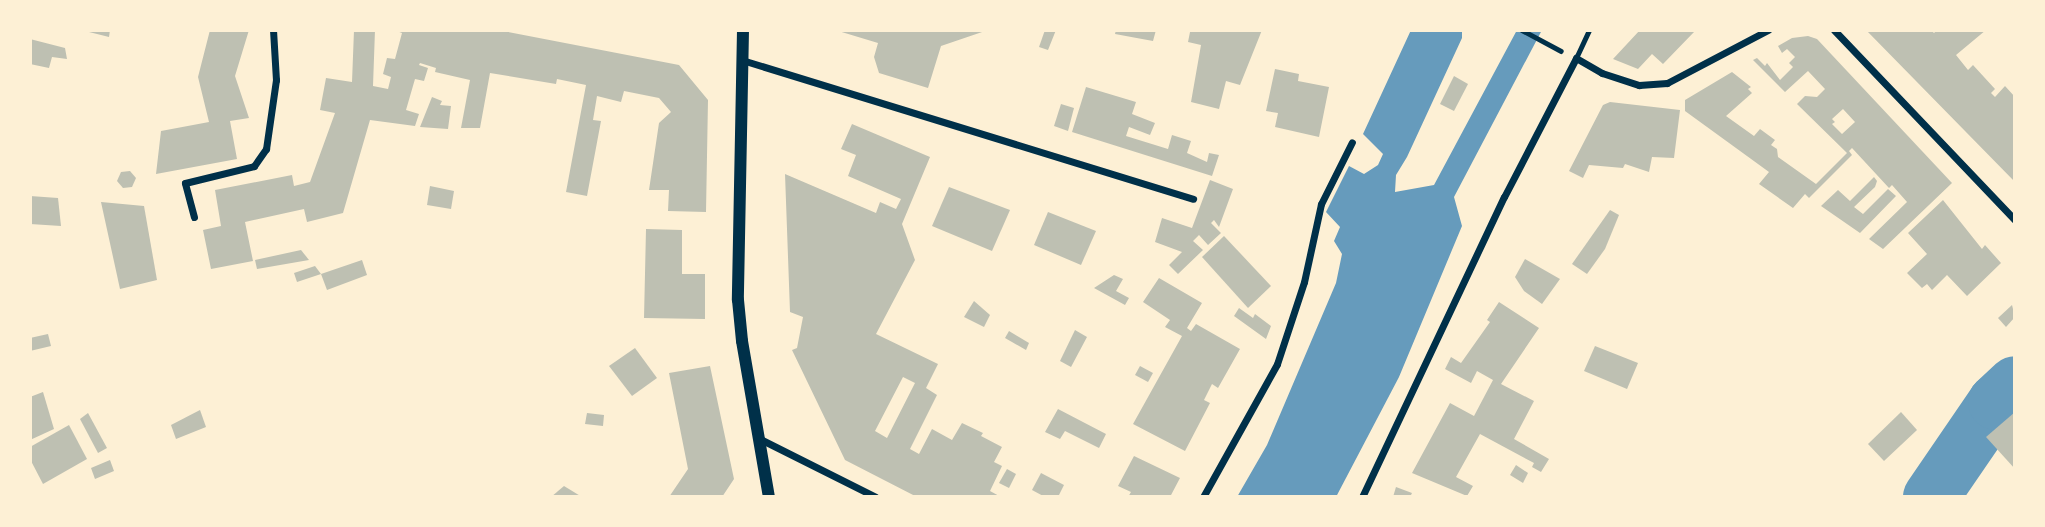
<!DOCTYPE html>
<html>
<head>
<meta charset="utf-8">
<style>
  body { margin:0 }
  #map { position:relative; width:2045px; height:527px; overflow:hidden; background:#fdf0d5; font-family:"Sofia Sans Condensed",sans-serif }
  div>[style] { position:absolute }
  .water>* { inset:0; background:#669bbc }
  .river>* { height:56px; margin:-28px; padding:0 28px; transform-origin:28px; border-radius:28px; background:#669bbc }
  .building>* { inset:0; background:#bec0b2 }
  .path>* { height:4.5px; margin:-2.25px; padding:0 2.25px; transform-origin:2.25px; border-radius:2.25px; background:#003049 }
  .service>* { height:5px; margin:-2.5px; padding:0 2.5px; transform-origin:2.5px; border-radius:2.5px; background:#003049 }
  .minor>* { height:7px; margin:-3.5px; padding:0 3.5px; transform-origin:3.5px; border-radius:3.5px; background:#003049 }
  .tertiary>* { height:12px; margin:-6px; padding:0 6px; transform-origin:6px; border-radius:6px; background:#003049 }
  span { translate:-50% -50%; white-space:nowrap; text-align:center; line-height:1.15; -webkit-text-stroke:6px #fdf0d5; paint-order:stroke }
  .frame { position:absolute; inset:0; border:32px solid #fdf0d5; pointer-events:none }
</style>
</head>
<body>
<div id="map">
  <div class="water">
    <div style="clip-path:polygon(1411px 30px,1462px 30px,1462px 38px,1407px 157px,1396px 175px,1395px 192px,1434px 185px,1517px 30px,1542px 30px,1454px 197px,1462px 226px,1399px 377px,1336px 497px,1237px 497px,1267px 445px,1336px 283px,1342px 254px,1334px 241px,1340px 227px,1326px 212px,1349px 166px,1364px 174px,1378px 165px,1383px 154px,1363px 134px)"></div>
  </div>
  <div class="river">
    <div style="left:1931px;top:497px;width:115px;rotate:-55.6deg"></div>
    <div style="left:1996px;top:402px;width:26px;rotate:-43deg"></div>
  </div>
  <div class="building">
    <div style="clip-path:polygon(81px 30px,110px 30px,109px 37px)"></div>
    <div style="clip-path:polygon(210px 30px,249px 30px,235px 76px,249px 118px,230px 121px,237px 159px,156px 174px,161px 131px,209px 122px,198px 77px)"></div>
    <div style="clip-path:polygon(354px 30px,375px 30px,373px 86px,388px 89px,391px 77px,383px 74px,387px 58px,395px 59px,402px 33px,394px 30px,498px 30px,679px 65px,708px 100px,706px 212px,668px 211px,669px 190px,649px 190px,659px 123px,671px 112px,659px 98px,624px 91px,621px 102px,597px 96px,593px 120px,601px 121px,587px 196px,566px 192px,586px 85px,557px 79px,556px 84px,490px 73px,480px 128px,461px 128px,470px 80px,435px 72px,436px 68px,420px 63px,419px 65px,428px 68px,424px 81px,415px 79px,406px 110px,419px 114px,415px 126px,370px 120px,343px 213px,307px 222px,304px 209px,245px 222px,253px 261px,211px 269px,203px 230px,221px 226px,215px 190px,292px 175px,294px 186px,310px 182px,335px 113px,320px 110px,326px 78px,352px 82px)"></div>
    <div style="clip-path:polygon(835px 30px,988px 30px,941px 46px,928px 88px,879px 73px,874px 57px,878px 43px)"></div>
    <div style="clip-path:polygon(1045px 30px,1056px 30px,1048px 50px,1039px 47px)"></div>
    <div style="clip-path:polygon(1116px 30px,1156px 30px,1153px 41px,1115px 34px)"></div>
    <div style="clip-path:polygon(1184px 30px,1262px 30px,1240px 85px,1226px 81px,1219px 109px,1191px 102px,1201px 45px,1188px 42px,1190px 32px)"></div>
    <div style="clip-path:polygon(1640px 30px,1693px 30px,1695px 31px,1663px 64px,1652px 54px,1638px 69px,1613px 59px)"></div>
    <div style="clip-path:polygon(1866px 30px,1931px 30px,1934px 33px,1937px 30px,1986px 30px,1956px 55px,1968px 70px,1973px 65px,1995px 89px,1991px 93px,1995px 97px,2005px 86px,2015px 97px,2015px 182px)"></div>
    <div style="clip-path:polygon(evenodd,1808px 36px,1817px 39px,1952px 183px,1883px 249px,1869px 239px,1907px 202px,1892px 185px,1889px 188px,1852px 148px,1849px 151px,1852px 155px,1809px 198px,1805px 194px,1793px 208px,1759px 184px,1769px 172px,1685px 111px,1685px 100px,1732px 72px,1751px 87px,1748px 89px,1752px 93px,1726px 116px,1754px 136px,1760px 129px,1775px 140px,1771px 145px,1777px 149px,1778px 157px,1816px 184px,1847px 153px,1797px 104px,1805px 96px,1817px 97px,1825px 89px,1808px 71px,1785px 92px,1753px 60px,1757px 58px,1765px 66px,1767px 63px,1780px 80px,1793px 67px,1789px 63px,1795px 57px,1787px 49px,1782px 53px,1778px 46px,1792px 38px,1808px 36px,1843px 109px,1855px 122px,1842px 134px,1832px 124px,1835px 122px,1832px 119px,1843px 109px)"></div>
    <div style="clip-path:polygon(30px 39px,65px 48px,67px 59px,52px 57px,49px 68px,30px 64px)"></div>
    <div style="clip-path:polygon(1275px 69px,1299px 74px,1298px 81px,1329px 87px,1319px 137px,1275px 127px,1278px 113px,1266px 111px)"></div>
    <div style="clip-path:polygon(1454px 76px,1468px 84px,1454px 111px,1440px 104px)"></div>
    <div style="clip-path:polygon(1086px 87px,1136px 102px,1132px 114px,1155px 123px,1150px 135px,1129px 127px,1126px 136px,1168px 149px,1172px 135px,1191px 141px,1187px 153px,1207px 162px,1209px 153px,1219px 155px,1212px 176px,1072px 132px)"></div>
    <div style="clip-path:polygon(432px 97px,442px 101px,440px 105px,451px 106px,448px 129px,420px 127px)"></div>
    <div style="clip-path:polygon(1610px 102px,1680px 110px,1674px 158px,1652px 157px,1649px 172px,1625px 164px,1623px 168px,1589px 165px,1583px 178px,1569px 171px,1603px 105px)"></div>
    <div style="clip-path:polygon(1061px 104px,1074px 108px,1068px 131px,1054px 126px)"></div>
    <div style="clip-path:polygon(evenodd,852px 124px,930px 157px,902px 224px,915px 260px,876px 334px,938px 364px,926px 388px,937px 395px,910px 449px,919px 454px,932px 429px,952px 440px,962px 423px,983px 433px,981px 436px,1002px 447px,994px 462px,1002px 466px,990px 491px,1001px 497px,917px 497px,845px 460px,792px 350px,797px 348px,803px 317px,790px 312px,785px 174px,876px 213px,880px 202px,896px 209px,901px 199px,848px 176px,856px 155px,841px 149px,852px 124px,903px 377px,915px 383px,887px 438px,875px 431px,903px 377px)"></div>
    <div style="clip-path:polygon(130px 171px,136px 178px,132px 187px,123px 188px,117px 181px,121px 172px)"></div>
    <div style="clip-path:polygon(1874px 177px,1877px 181px,1875px 187px,1854px 207px,1863px 214px,1888px 189px,1896px 196px,1860px 233px,1821px 206px,1838px 190px,1850px 201px)"></div>
    <div style="clip-path:polygon(1210px 180px,1233px 189px,1219px 227px,1214px 220px,1211px 223px,1221px 233px,1208px 245px,1199px 235px,1193px 241px,1203px 250px,1178px 274px,1169px 265px,1182px 252px,1155px 242px,1162px 218px,1192px 228px)"></div>
    <div style="clip-path:polygon(430px 186px,454px 191px,451px 209px,427px 205px)"></div>
    <div style="clip-path:polygon(949px 187px,1010px 210px,992px 251px,932px 226px)"></div>
    <div style="clip-path:polygon(30px 196px,58px 198px,61px 226px,30px 224px)"></div>
    <div style="clip-path:polygon(1943px 200px,1982px 249px,1985px 245px,2001px 263px,1967px 296px,1947px 275px,1932px 290px,1927px 284px,1922px 288px,1907px 273px,1927px 254px,1908px 233px)"></div>
    <div style="clip-path:polygon(101px 202px,144px 206px,157px 280px,120px 289px)"></div>
    <div style="clip-path:polygon(1610px 210px,1619px 215px,1605px 249px,1587px 274px,1572px 264px)"></div>
    <div style="clip-path:polygon(1048px 212px,1096px 231px,1081px 265px,1034px 245px)"></div>
    <div style="clip-path:polygon(646px 229px,682px 230px,682px 274px,705px 274px,705px 319px,644px 318px)"></div>
    <div style="clip-path:polygon(1224px 236px,1271px 286px,1248px 308px,1202px 257px)"></div>
    <div style="clip-path:polygon(301px 250px,309px 260px,257px 269px,255px 260px)"></div>
    <div style="clip-path:polygon(1525px 259px,1560px 279px,1542px 304px,1524px 291px,1515px 277px)"></div>
    <div style="clip-path:polygon(362px 260px,367px 275px,327px 290px,321px 274px)"></div>
    <div style="clip-path:polygon(315px 266px,321px 274px,297px 282px,294px 273px)"></div>
    <div style="clip-path:polygon(1114px 275px,1123px 279px,1116px 291px,1129px 298px,1125px 305px,1094px 288px)"></div>
    <div style="clip-path:polygon(1159px 278px,1202px 303px,1187px 328px,1191px 331px,1196px 324px,1240px 349px,1218px 388px,1212px 384px,1204px 400px,1210px 403px,1185px 451px,1133px 424px,1182px 336px,1165px 327px,1170px 320px,1143px 302px)"></div>
    <div style="clip-path:polygon(974px 301px,990px 315px,984px 327px,964px 317px)"></div>
    <div style="clip-path:polygon(1499px 302px,1539px 328px,1501px 384px,1534px 401px,1514px 439px,1549px 459px,1541px 472px,1532px 467px,1534px 463px,1480px 434px,1456px 477px,1473px 486px,1467px 496px,1412px 473px,1450px 403px,1474px 416px,1493px 380px,1477px 371px,1471px 383px,1445px 369px,1451px 357px,1461px 363px,1490px 322px,1487px 320px)"></div>
    <div style="clip-path:polygon(2012px 305px,2015px 317px,2006px 327px,1998px 318px)"></div>
    <div style="clip-path:polygon(1239px 308px,1253px 318px,1255px 314px,1271px 326px,1266px 339px,1234px 316px)"></div>
    <div style="clip-path:polygon(1075px 330px,1087px 337px,1071px 367px,1060px 361px)"></div>
    <div style="clip-path:polygon(1009px 331px,1029px 343px,1026px 350px,1005px 338px)"></div>
    <div style="clip-path:polygon(48px 334px,51px 346px,30px 351px,30px 338px)"></div>
    <div style="clip-path:polygon(1595px 346px,1638px 363px,1627px 389px,1584px 371px)"></div>
    <div style="clip-path:polygon(635px 348px,657px 378px,632px 396px,609px 366px)"></div>
    <div style="clip-path:polygon(710px 366px,734px 479px,722px 497px,669px 497px,688px 469px,669px 373px)"></div>
    <div style="clip-path:polygon(1140px 366px,1153px 373px,1148px 382px,1135px 375px)"></div>
    <div style="clip-path:polygon(43px 392px,54px 429px,30px 440px,30px 397px)"></div>
    <div style="clip-path:polygon(1058px 409px,1106px 434px,1099px 448px,1065px 431px,1060px 439px,1045px 432px)"></div>
    <div style="clip-path:polygon(200px 410px,206px 427px,176px 439px,171px 425px)"></div>
    <div style="clip-path:polygon(1901px 412px,1917px 430px,1884px 461px,1868px 444px)"></div>
    <div style="clip-path:polygon(2015px 412px,2015px 469px,1986px 437px)"></div>
    <div style="clip-path:polygon(88px 413px,107px 448px,98px 453px,80px 419px)"></div>
    <div style="clip-path:polygon(587px 413px,604px 415px,603px 426px,585px 424px)"></div>
    <div style="clip-path:polygon(69px 425px,87px 459px,43px 484px,30px 459px,30px 447px)"></div>
    <div style="clip-path:polygon(1134px 456px,1180px 478px,1170px 497px,1128px 497px,1131px 492px,1118px 486px)"></div>
    <div style="clip-path:polygon(110px 460px,114px 471px,95px 479px,91px 468px)"></div>
    <div style="clip-path:polygon(1516px 465px,1528px 473px,1523px 483px,1510px 475px)"></div>
    <div style="clip-path:polygon(1007px 469px,1016px 474px,1009px 488px,999px 483px)"></div>
    <div style="clip-path:polygon(1041px 473px,1064px 485px,1058px 497px,1045px 497px,1032px 490px)"></div>
    <div style="clip-path:polygon(564px 486px,582px 497px,551px 497px)"></div>
    <div style="clip-path:polygon(1396px 487px,1412px 493px,1410px 497px,1393px 497px)"></div>
  </div>
  <div class="path">
    <div style="left:1522px;top:30px;width:44px;rotate:28.3deg"></div>
  </div>
  <div class="service">
    <div style="left:1576px;top:58px;width:31px;rotate:-65deg"></div>
  </div>
  <div class="minor">
    <div style="left:1834px;top:30px;width:262px;rotate:46.4deg"></div>
    <div style="left:742px;top:60px;width:472px;rotate:17.1deg"></div>
    <div style="left:194px;top:217px;width:35px;rotate:-105deg"></div>
    <div style="left:185px;top:183px;width:71px;rotate:-13.8deg"></div>
    <div style="left:254px;top:166px;width:21px;rotate:-55deg"></div>
    <div style="left:266px;top:149px;width:70px;rotate:-81.8deg"></div>
    <div style="left:276px;top:80px;width:50px;rotate:-93.4deg"></div>
    <div style="left:762px;top:440px;width:127px;rotate:26.6deg"></div>
    <div style="left:1203px;top:497px;width:152px;rotate:-60.9deg"></div>
    <div style="left:1277px;top:364px;width:86px;rotate:-71.8deg"></div>
    <div style="left:1304px;top:282px;width:80px;rotate:-77.7deg"></div>
    <div style="left:1321px;top:204px;width:69px;rotate:-63.4deg"></div>
    <div style="left:1362px;top:497px;width:332px;rotate:-64.7deg"></div>
    <div style="left:1504px;top:197px;width:157px;rotate:-62.6deg"></div>
    <div style="left:1576px;top:58px;width:30px;rotate:30deg"></div>
    <div style="left:1602px;top:73px;width:39px;rotate:18deg"></div>
    <div style="left:1639px;top:85px;width:28px;rotate:-4deg"></div>
    <div style="left:1667px;top:83px;width:114px;rotate:-27.7deg"></div>
  </div>
  <div class="tertiary">
    <div style="left:743px;top:30px;width:270px;rotate:91.1deg"></div>
    <div style="left:738px;top:300px;width:41px;rotate:84.4deg"></div>
    <div style="left:742px;top:341px;width:158px;rotate:80.2deg"></div>
  </div>
  <div class="frame"></div>
</div>
</body>
</html>
